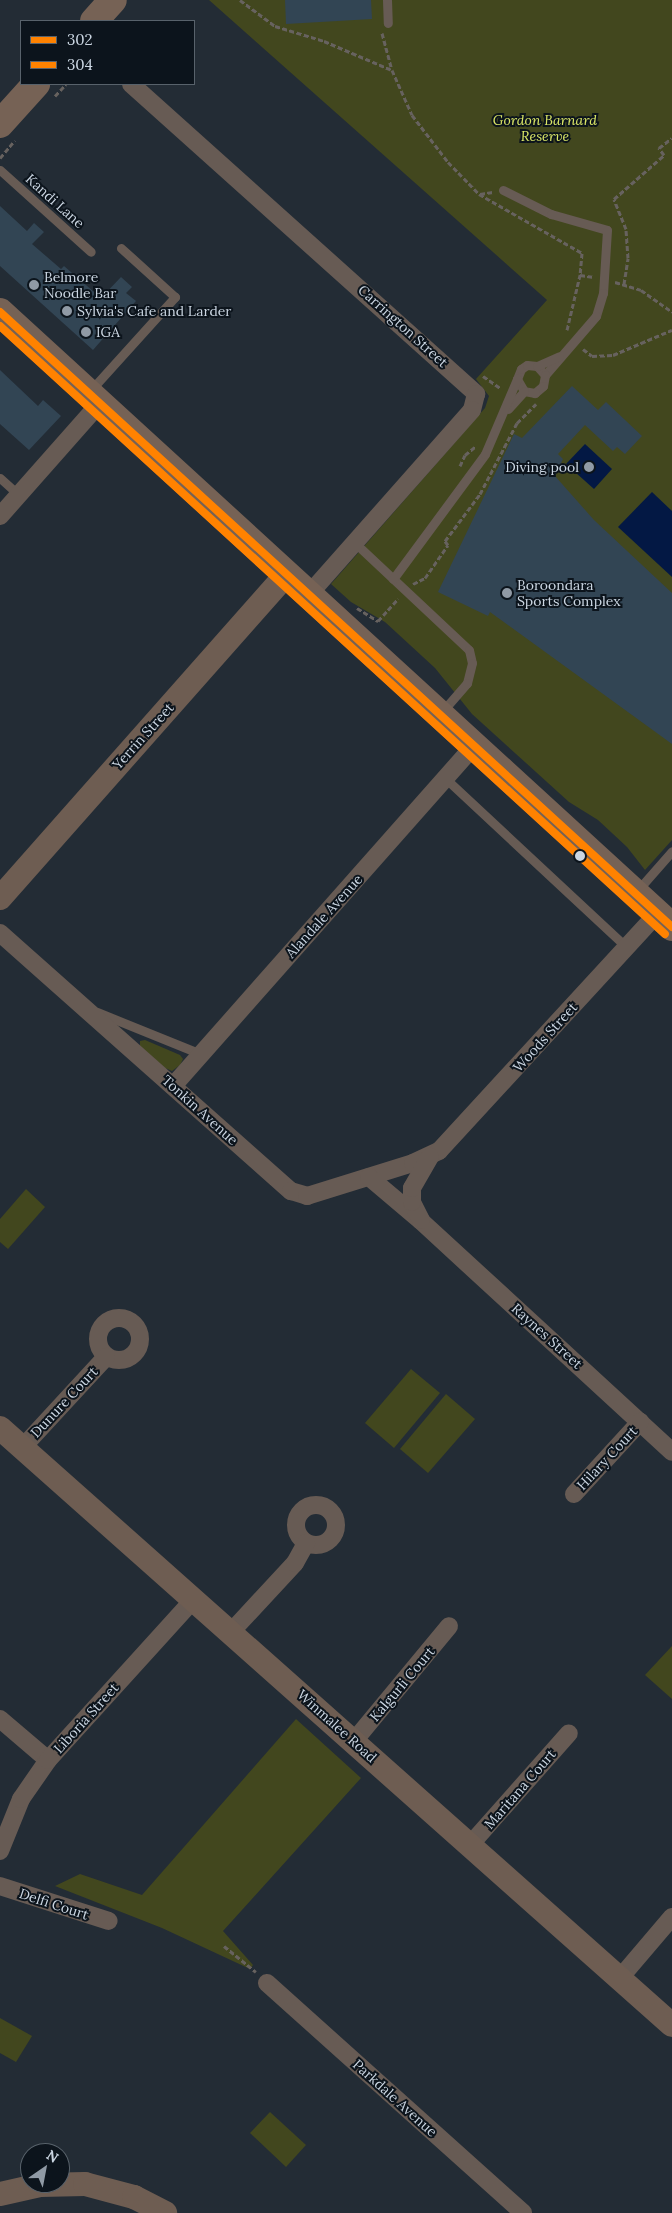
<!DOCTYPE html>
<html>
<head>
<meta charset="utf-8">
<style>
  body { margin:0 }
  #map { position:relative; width:672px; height:2213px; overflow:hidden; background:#232c35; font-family:Lora,serif }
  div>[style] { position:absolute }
  .green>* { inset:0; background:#42471e }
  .water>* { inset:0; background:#031844 }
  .building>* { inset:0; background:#324554 }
  .path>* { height:3px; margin-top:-1.5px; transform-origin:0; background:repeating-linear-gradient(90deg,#67625f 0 5px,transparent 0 7.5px) }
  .lane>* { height:9px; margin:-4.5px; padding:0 4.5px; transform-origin:4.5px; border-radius:4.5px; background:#675b54 }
  .street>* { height:18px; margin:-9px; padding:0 9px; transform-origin:9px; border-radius:9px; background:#675b54 }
  .street>.ring { margin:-9px; padding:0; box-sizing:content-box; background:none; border:18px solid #675b54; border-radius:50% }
  .secondary>* { height:24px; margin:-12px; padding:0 12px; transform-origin:12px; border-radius:12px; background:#6e5d52 }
  .primary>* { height:28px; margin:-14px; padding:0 14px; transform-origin:14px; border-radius:14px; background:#766255 }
  .bus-1>* { height:8px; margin:-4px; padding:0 4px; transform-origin:4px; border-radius:4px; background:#ff8200 }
  .bus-2>* { height:8px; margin:-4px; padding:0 4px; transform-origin:4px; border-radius:4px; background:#ff8200 }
  .dots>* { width:14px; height:14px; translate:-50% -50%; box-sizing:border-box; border:2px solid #0c141c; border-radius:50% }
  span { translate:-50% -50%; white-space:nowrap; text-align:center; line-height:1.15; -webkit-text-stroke:4px #0c141c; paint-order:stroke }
  .park-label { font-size:14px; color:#dbe767; font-style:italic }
  .street-label { font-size:14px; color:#cbd6e2 }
  .poi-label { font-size:14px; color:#cbd6e2 }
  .left { translate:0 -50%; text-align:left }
  .right { translate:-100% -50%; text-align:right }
  .legend { position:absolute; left:20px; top:20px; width:175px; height:65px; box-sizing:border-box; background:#0c141c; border:1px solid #58626b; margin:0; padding:6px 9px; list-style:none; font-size:15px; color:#cbd6e2 }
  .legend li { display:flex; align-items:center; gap:10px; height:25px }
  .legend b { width:25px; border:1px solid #58626b }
  .north { position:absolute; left:20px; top:2143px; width:50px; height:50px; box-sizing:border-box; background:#0c141c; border:1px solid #58626b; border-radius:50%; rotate:33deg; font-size:14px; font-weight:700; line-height:20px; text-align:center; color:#cbd6e2 }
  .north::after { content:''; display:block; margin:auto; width:18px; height:22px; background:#909aa5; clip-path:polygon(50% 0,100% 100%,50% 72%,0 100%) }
</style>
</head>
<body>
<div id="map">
  <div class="green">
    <div style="clip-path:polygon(209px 0,672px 0,672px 840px,645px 870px,627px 847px,598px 820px,569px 802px,472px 714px,435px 668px,385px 622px,351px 602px,331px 584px,485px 408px,489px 396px,476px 379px,547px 300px)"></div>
    <div style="clip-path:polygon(145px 1040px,180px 1055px,183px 1059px,180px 1065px,172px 1071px,165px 1068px,140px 1046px,140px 1041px)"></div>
    <div style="clip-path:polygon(26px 1189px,45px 1207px,8px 1249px,0 1242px,0 1219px)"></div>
    <div style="clip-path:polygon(411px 1369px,440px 1393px,394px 1448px,365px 1423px)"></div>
    <div style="clip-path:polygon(446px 1394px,475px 1419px,428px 1473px,400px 1449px)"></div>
    <div style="clip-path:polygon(672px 1646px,672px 1699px,645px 1675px)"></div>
    <div style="clip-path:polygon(296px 1719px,361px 1778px,223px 1931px,253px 1965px,250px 1969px,162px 1928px,55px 1886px,80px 1874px,142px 1895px)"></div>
    <div style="clip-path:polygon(0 2018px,32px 2036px,16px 2062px,0 2053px)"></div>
    <div style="clip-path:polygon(270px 2112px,306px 2145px,286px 2167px,250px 2133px)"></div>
  </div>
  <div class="water">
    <div style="clip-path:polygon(585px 444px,612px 469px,594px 489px,566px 464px)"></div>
    <div style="clip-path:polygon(652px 492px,672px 511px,672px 577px,618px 527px)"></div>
  </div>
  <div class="building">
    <div style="clip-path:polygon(285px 0,371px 0,372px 19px,286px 24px)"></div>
    <div style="clip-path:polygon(0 206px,27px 231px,34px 223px,44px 232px,32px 244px,61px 269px,64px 266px,101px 298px,121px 277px,132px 287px,126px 293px,136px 301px,93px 350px,0 266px)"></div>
    <div style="clip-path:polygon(0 370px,38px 406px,43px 400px,61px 416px,29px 450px,0 424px)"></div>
    <div style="clip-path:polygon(572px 386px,598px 410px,606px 402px,642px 436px,625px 454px,617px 447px,613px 451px,585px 425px,558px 454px,563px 459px,555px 476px,594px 520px,672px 593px,672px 744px,490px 612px,488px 616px,438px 592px,514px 434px,522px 438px)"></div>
  </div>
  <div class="path">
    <div style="left:240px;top:0;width:44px;rotate:36.6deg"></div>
    <div style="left:275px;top:26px;width:51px;rotate:17deg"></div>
    <div style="left:324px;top:41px;width:74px;rotate:23.1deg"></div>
    <div style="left:382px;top:33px;width:38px;rotate:75deg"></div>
    <div style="left:392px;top:70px;width:49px;rotate:66deg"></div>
    <div style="left:412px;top:115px;width:59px;rotate:52.5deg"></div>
    <div style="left:448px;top:162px;width:45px;rotate:45.9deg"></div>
    <div style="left:479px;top:194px;width:119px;rotate:29.8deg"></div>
    <div style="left:582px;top:253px;width:22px;rotate:95deg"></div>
    <div style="left:580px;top:275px;width:14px;rotate:8deg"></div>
    <div style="left:55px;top:96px;width:16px;rotate:-47deg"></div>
    <div style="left:0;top:158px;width:23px;rotate:-50deg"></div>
    <div style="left:480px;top:194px;width:13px;rotate:-9deg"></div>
    <div style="left:615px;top:282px;width:27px;rotate:17deg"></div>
    <div style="left:641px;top:290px;width:38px;rotate:35deg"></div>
    <div style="left:624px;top:284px;width:26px;rotate:-81deg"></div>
    <div style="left:628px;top:258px;width:29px;rotate:-94deg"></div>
    <div style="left:626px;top:229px;width:32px;rotate:-112deg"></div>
    <div style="left:614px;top:199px;width:67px;rotate:-41.3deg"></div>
    <div style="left:664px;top:155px;width:9px;rotate:-126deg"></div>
    <div style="left:659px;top:148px;width:16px;rotate:-38deg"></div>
    <div style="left:567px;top:330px;width:57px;rotate:-76.7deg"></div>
    <div style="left:583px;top:349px;width:11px;rotate:38deg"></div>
    <div style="left:592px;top:356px;width:21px;rotate:-3deg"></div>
    <div style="left:613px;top:355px;width:64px;rotate:-23deg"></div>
    <div style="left:483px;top:376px;width:21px;rotate:35deg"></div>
    <div style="left:460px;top:466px;width:12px;rotate:-66deg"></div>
    <div style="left:465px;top:455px;width:14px;rotate:-39deg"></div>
    <div style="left:413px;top:584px;width:13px;rotate:-27deg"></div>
    <div style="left:425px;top:578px;width:40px;rotate:-55.1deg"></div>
    <div style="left:448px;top:545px;width:5px;rotate:-127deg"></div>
    <div style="left:445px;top:541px;width:59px;rotate:-53.3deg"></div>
    <div style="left:480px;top:494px;width:80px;rotate:-62.5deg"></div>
    <div style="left:517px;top:423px;width:27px;rotate:-45deg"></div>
    <div style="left:357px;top:608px;width:25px;rotate:32deg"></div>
    <div style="left:378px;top:621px;width:30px;rotate:-48deg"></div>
    <div style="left:224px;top:1946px;width:41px;rotate:39.1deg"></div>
  </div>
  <div class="lane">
    <div style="left:387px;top:0;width:23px;rotate:88deg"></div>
    <div style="left:0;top:170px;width:122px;rotate:42deg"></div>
    <div style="left:503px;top:190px;width:54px;rotate:26.6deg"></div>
    <div style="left:551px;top:214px;width:58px;rotate:15.9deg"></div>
    <div style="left:607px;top:230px;width:63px;rotate:93.6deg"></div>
    <div style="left:603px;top:293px;width:24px;rotate:107deg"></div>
    <div style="left:596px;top:316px;width:78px;rotate:130.8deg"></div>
    <div style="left:537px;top:366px;width:12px;rotate:48deg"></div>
    <div style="left:545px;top:375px;width:11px;rotate:100deg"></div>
    <div style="left:543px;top:386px;width:11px;rotate:139deg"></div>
    <div style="left:535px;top:393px;width:11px;rotate:-170deg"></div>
    <div style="left:524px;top:391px;width:14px;rotate:-120deg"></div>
    <div style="left:517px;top:379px;width:11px;rotate:-68deg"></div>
    <div style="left:521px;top:369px;width:7px;rotate:-34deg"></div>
    <div style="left:527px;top:365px;width:10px;rotate:6deg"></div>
    <div style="left:537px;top:366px;width:24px;rotate:-24deg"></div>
    <div style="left:90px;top:391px;width:127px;rotate:-47.9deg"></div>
    <div style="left:175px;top:297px;width:73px;rotate:-137.8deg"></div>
    <div style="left:508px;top:409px;width:24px;rotate:-48deg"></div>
    <div style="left:0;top:478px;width:25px;rotate:42deg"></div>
    <div style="left:355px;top:543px;width:156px;rotate:43.2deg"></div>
    <div style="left:469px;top:650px;width:13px;rotate:77deg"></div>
    <div style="left:472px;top:663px;width:21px;rotate:104deg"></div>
    <div style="left:467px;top:683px;width:40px;rotate:131deg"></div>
    <div style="left:393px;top:579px;width:155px;rotate:-53.6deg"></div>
    <div style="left:485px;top:454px;width:82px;rotate:-66.9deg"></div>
    <div style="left:445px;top:778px;width:249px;rotate:43deg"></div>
    <div style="left:637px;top:891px;width:53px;rotate:-48.8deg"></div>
    <div style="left:97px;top:1012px;width:112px;rotate:22deg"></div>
  </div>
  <div class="street">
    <div style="left:131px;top:84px;width:464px;rotate:41.9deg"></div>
    <div style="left:476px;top:394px;width:16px;rotate:104deg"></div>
    <div style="left:472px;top:410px;width:246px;rotate:131.5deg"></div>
    <div style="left:0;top:516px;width:151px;rotate:-48.5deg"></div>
    <div style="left:0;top:933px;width:389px;rotate:41.6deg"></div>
    <div style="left:291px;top:1191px;width:17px;rotate:17deg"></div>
    <div style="left:307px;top:1196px;width:111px;rotate:-17.3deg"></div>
    <div style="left:413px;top:1163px;width:29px;rotate:-25deg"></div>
    <div style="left:439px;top:1151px;width:323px;rotate:-47.4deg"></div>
    <div style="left:173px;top:1086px;width:454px;rotate:-48.5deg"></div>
    <div style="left:369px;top:1177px;width:68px;rotate:40.2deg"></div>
    <div style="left:421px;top:1221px;width:341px;rotate:42.6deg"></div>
    <div style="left:421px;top:1220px;width:20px;rotate:-117deg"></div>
    <div style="left:412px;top:1202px;width:14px;rotate:-90deg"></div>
    <div style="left:412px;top:1188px;width:36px;rotate:-60deg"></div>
    <div class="ring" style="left:98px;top:1318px;width:24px;height:24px"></div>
    <div style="left:22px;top:1448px;width:124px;rotate:-47.3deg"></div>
    <div style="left:574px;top:1494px;width:98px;rotate:-47.5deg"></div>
    <div class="ring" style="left:296px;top:1505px;width:22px;height:22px"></div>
    <div style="left:231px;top:1632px;width:94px;rotate:-47.2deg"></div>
    <div style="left:295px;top:1563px;width:23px;rotate:-61deg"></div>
    <div style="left:0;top:1719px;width:63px;rotate:40.5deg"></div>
    <div style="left:354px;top:1741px;width:149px;rotate:-50.4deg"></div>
    <div style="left:470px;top:1845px;width:149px;rotate:-48.5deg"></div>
    <div style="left:0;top:1851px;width:56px;rotate:-68deg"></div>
    <div style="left:21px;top:1799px;width:47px;rotate:-55.3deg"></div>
    <div style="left:48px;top:1760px;width:217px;rotate:-47.8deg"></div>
    <div style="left:0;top:1886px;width:114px;rotate:17.8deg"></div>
    <div style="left:620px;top:1978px;width:80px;rotate:-49.6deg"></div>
    <div style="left:267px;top:1983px;width:344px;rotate:41.9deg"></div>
  </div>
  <div class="secondary">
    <div style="left:0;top:898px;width:433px;rotate:-48.5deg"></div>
    <div style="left:0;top:1428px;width:899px;rotate:41.62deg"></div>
    <div style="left:0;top:2194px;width:41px;rotate:-12.7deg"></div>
    <div style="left:40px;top:2185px;width:45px;rotate:-1.3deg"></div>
    <div style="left:85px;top:2184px;width:51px;rotate:14.9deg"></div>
    <div style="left:134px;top:2197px;width:35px;rotate:27deg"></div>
  </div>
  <div class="primary">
    <div style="left:94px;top:21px;width:28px;rotate:-48deg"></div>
    <div style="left:0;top:124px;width:54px;rotate:-48deg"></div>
    <div style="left:0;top:312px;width:911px;rotate:42.46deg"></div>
  </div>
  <div class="bus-1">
    <div style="left:0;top:312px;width:911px;rotate:42.46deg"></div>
  </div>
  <div class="bus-2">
    <div style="left:0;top:326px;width:901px;rotate:42.44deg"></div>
  </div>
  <div class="dots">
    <div style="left:34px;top:285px;background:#909aa5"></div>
    <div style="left:67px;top:311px;background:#909aa5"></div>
    <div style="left:86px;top:332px;background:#909aa5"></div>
    <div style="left:589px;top:467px;background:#909aa5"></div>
    <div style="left:507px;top:593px;background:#909aa5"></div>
    <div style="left:580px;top:856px;background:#cbd6e2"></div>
  </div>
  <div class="park-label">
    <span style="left:545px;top:128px">Gordon Barnard<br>Reserve</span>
  </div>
  <div class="street-label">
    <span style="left:55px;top:201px;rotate:42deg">Kandi Lane</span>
    <span style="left:403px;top:326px;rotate:42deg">Carrington Street</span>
    <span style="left:143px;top:736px;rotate:-48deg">Yerrin Street</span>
    <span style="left:324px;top:916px;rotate:-48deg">Alandale Avenue</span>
    <span style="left:545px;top:1037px;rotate:-48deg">Woods Street</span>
    <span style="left:200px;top:1110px;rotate:42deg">Tonkin Avenue</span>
    <span style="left:547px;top:1336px;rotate:42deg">Raynes Street</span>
    <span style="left:64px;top:1402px;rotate:-47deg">Dunure Court</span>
    <span style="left:607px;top:1458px;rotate:-47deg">Hilary Court</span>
    <span style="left:402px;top:1684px;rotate:-50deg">Kalgurli Court</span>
    <span style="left:86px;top:1718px;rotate:-48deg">Liboria Street</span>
    <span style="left:337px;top:1726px;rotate:42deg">Winmalee Road</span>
    <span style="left:520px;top:1789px;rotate:-49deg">Maritana Court</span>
    <span style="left:54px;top:1904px;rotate:18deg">Delfi Court</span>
    <span style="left:395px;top:2098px;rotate:42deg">Parkdale Avenue</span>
  </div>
  <div class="poi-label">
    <span class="left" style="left:44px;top:285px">Belmore<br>Noodle Bar</span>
    <span class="left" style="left:77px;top:311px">Sylvia's Cafe and Larder</span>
    <span class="left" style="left:96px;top:332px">IGA</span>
    <span class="right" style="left:579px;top:467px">Diving pool</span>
    <span class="left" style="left:517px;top:593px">Boroondara<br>Sports Complex</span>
  </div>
  <ul class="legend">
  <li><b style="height:6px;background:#ff8200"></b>302</li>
  <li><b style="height:6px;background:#ff8200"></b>304</li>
  </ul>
  <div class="north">N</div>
</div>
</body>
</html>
